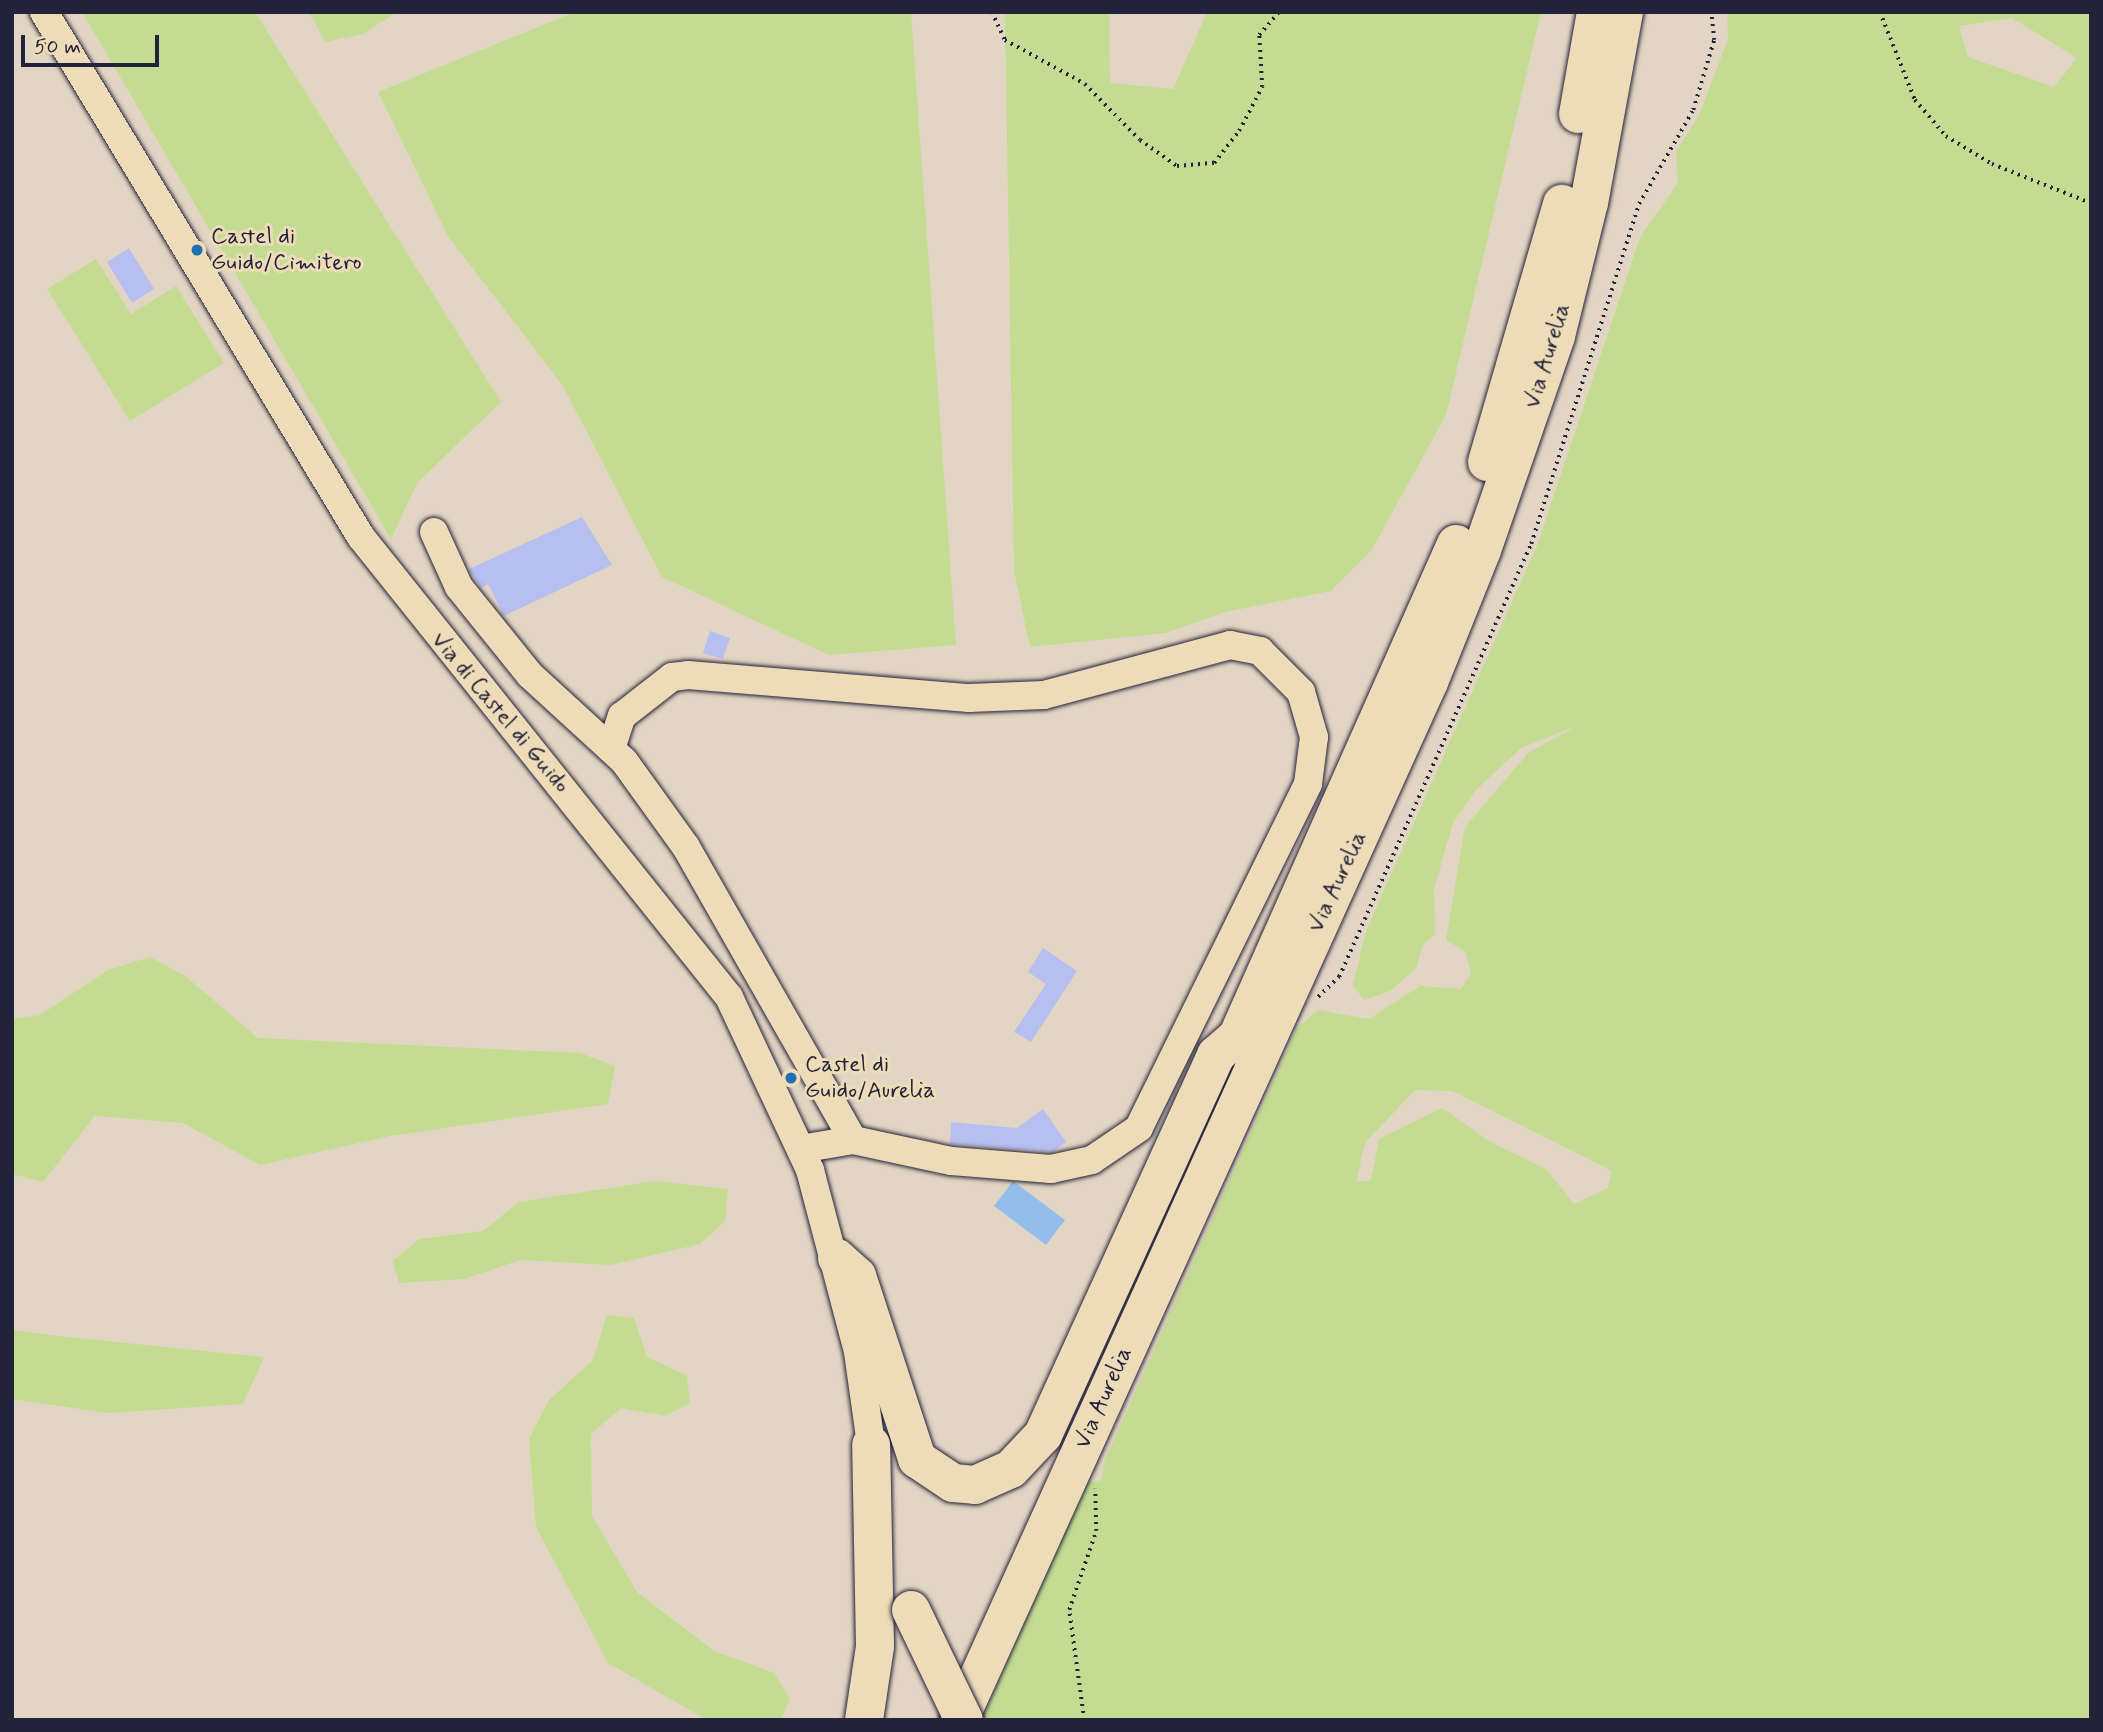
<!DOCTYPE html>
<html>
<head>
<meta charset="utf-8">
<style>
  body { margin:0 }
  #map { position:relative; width:2103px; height:1732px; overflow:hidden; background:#e3d5c3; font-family:Mynerve,sans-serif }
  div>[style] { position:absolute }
  .green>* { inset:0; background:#c4dc92 }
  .water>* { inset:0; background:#93beec }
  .building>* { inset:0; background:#b7bff0 }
  .path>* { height:3.5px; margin-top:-1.75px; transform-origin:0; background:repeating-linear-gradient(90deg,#22223b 0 2px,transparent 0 7px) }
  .roads { filter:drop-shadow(0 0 2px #22223b) drop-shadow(0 0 2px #22223b) }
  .minor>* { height:28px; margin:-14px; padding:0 14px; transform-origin:14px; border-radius:14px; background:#eedbb8 }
  .highway>* { height:38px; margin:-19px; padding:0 19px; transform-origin:19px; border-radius:19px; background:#eedbb8 }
  .bridges { filter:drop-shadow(0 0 2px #22223b) drop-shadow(0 0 2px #22223b) }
  .highway-bridge>* { height:38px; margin:-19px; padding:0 19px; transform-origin:19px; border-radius:19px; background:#eedbb8 }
  .dots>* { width:19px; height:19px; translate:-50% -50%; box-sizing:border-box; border:4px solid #eedbb8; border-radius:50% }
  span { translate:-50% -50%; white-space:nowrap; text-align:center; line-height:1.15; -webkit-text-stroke:6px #eedbb8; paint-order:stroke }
  .poi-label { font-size:23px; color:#22223b }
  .left { translate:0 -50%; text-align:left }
  .street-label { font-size:23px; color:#22223b }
  .frame { position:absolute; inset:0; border:14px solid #22223b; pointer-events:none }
  .scale { position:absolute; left:21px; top:35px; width:138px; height:32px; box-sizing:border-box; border:4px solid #22223b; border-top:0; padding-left:9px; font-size:21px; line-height:24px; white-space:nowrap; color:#22223b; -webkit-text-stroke:5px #eedbb8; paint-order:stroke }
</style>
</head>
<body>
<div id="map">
  <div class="green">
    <div style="clip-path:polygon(82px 12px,255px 12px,501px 402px,417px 483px,391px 539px)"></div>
    <div style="clip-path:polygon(309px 12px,397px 12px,363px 34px,325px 42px)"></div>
    <div style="clip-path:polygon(575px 12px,911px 12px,956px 645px,829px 655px,662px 577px,563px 386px,448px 236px,378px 92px)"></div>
    <div style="clip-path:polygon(1005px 12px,1109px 12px,1110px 83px,1173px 89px,1207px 12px,1541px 12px,1446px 415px,1371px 551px,1331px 591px,1225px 612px,1166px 633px,1030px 647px,1014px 571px)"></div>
    <div style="clip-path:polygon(evenodd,1727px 12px,2091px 12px,2091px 1720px,982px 1720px,1081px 1484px,1102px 1480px,1103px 1465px,1297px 1028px,1318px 1010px,1369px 1019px,1420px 986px,1461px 989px,1471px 974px,1466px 952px,1446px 940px,1465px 827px,1529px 752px,1579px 725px,1521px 748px,1475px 791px,1453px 823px,1434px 889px,1435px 934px,1423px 945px,1416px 968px,1390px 991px,1364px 1000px,1353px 985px,1366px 931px,1538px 543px,1640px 237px,1678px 183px,1676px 152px,1699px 115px,1728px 39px,1727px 12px,2012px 18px,2077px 58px,2054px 87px,1968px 57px,1959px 26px,2012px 18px,1727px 12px,1415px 1090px,1452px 1091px,1612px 1171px,1608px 1188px,1574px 1204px,1546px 1169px,1492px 1143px,1442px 1108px,1379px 1139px,1371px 1180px,1356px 1182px,1365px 1143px,1415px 1090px)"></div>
    <div style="clip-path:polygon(96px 259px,131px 314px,176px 286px,224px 363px,130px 421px,47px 289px)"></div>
    <div style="clip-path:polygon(150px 957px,184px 975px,258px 1038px,580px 1053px,615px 1066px,608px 1104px,390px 1136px,260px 1165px,183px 1123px,95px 1116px,43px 1182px,12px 1174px,12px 1019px,40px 1015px,108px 970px)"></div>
    <div style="clip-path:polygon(655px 1181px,728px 1189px,725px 1221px,700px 1244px,611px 1265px,520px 1260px,464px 1279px,399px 1283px,393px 1261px,419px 1239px,483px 1231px,519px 1202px)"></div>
    <div style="clip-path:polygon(607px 1315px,634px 1318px,647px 1357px,687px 1376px,690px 1403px,665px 1416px,621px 1408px,591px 1434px,592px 1516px,637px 1592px,714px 1651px,774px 1673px,790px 1699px,781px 1720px,707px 1720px,608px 1663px,536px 1527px,529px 1439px,549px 1400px,593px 1360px)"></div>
    <div style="clip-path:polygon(12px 1330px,58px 1336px,264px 1357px,243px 1404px,108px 1413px,12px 1399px)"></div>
  </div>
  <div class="water">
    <div style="clip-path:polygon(1013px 1181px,1065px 1220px,1046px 1245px,994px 1206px)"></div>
  </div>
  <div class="building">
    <div style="clip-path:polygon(129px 248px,154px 289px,132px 303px,107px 262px)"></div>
    <div style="clip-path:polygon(582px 517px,612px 565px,504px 616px,488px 584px,481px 588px,469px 569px)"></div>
    <div style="clip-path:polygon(710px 631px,730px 638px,723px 659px,703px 653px)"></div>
    <div style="clip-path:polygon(1043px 948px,1077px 971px,1031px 1042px,1014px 1032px,1046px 984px,1028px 972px)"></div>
    <div style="clip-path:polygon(1043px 1109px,1066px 1142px,1053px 1152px,950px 1144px,951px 1122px,1017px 1128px)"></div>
  </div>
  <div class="path">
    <div style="left:992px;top:12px;width:31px;rotate:65deg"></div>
    <div style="left:1005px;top:40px;width:91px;rotate:28.8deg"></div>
    <div style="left:1085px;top:84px;width:78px;rotate:45.5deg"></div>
    <div style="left:1140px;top:140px;width:45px;rotate:35.1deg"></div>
    <div style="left:1177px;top:166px;width:37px;rotate:-5deg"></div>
    <div style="left:1214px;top:163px;width:41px;rotate:-52deg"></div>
    <div style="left:1239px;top:131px;width:50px;rotate:-62.4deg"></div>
    <div style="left:1262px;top:87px;width:52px;rotate:-93.3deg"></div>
    <div style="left:1259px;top:35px;width:30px;rotate:-49deg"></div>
    <div style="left:1880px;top:12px;width:95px;rotate:68.3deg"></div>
    <div style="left:1915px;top:100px;width:48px;rotate:49.3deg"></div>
    <div style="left:1946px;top:136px;width:54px;rotate:31.3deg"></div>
    <div style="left:1992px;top:164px;width:106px;rotate:21.5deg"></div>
    <div style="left:1318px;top:997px;width:29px;rotate:-44deg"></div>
    <div style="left:1339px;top:977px;width:474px;rotate:-66.1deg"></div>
    <div style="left:1531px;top:544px;width:357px;rotate:-72.4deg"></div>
    <div style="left:1639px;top:204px;width:108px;rotate:-60.1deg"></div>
    <div style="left:1693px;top:110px;width:73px;rotate:-73.3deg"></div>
    <div style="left:1714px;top:40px;width:28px;rotate:-96deg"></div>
    <div style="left:1084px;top:1720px;width:111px;rotate:-97.8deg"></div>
    <div style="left:1069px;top:1610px;width:83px;rotate:-71.1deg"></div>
    <div style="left:1096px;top:1531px;width:42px;rotate:-91.4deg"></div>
  </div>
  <div class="roads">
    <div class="minor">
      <div style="left:44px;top:12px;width:613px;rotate:58.88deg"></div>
      <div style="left:361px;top:537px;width:589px;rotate:51.34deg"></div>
      <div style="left:729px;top:997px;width:191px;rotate:64.9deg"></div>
      <div style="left:810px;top:1170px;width:188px;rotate:75.2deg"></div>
      <div style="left:858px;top:1352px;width:94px;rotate:82deg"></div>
      <div style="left:434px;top:532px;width:60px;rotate:65.6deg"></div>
      <div style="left:459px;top:587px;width:113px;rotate:51.1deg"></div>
      <div style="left:530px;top:675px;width:127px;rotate:42.5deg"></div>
      <div style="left:624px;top:761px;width:106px;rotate:54.2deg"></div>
      <div style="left:686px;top:847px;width:337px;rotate:60.3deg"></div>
      <div style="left:611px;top:749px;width:35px;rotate:-72deg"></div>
      <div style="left:622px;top:716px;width:63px;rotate:-38deg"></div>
      <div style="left:672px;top:677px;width:16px;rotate:-7deg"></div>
      <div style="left:688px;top:675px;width:282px;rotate:4.7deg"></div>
      <div style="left:969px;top:698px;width:75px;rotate:-2.3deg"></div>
      <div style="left:1044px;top:695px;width:193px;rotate:-15deg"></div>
      <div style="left:1230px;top:645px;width:31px;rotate:11deg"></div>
      <div style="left:1260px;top:651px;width:58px;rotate:45deg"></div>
      <div style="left:1301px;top:692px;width:47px;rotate:73.9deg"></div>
      <div style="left:1314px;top:737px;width:47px;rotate:97.3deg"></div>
      <div style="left:1308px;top:784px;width:383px;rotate:116.2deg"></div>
      <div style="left:1139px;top:1128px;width:57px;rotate:145.8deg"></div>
      <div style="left:1092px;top:1160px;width:42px;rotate:167.6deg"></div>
      <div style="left:1051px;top:1169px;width:100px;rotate:-175.4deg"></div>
      <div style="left:951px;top:1161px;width:100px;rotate:-167.9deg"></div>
      <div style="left:853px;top:1140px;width:53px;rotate:170.2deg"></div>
    </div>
    <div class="highway">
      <div style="left:1578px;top:114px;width:104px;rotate:-80deg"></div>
      <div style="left:1487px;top:462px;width:269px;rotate:-73.8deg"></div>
      <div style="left:1239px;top:1033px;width:535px;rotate:-66.07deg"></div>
      <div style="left:837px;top:1258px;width:27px;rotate:42deg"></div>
      <div style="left:857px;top:1276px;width:193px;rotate:71.8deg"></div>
      <div style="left:917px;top:1459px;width:43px;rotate:33.7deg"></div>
      <div style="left:953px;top:1483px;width:22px;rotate:5deg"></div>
      <div style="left:975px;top:1485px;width:39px;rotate:-24deg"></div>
      <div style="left:1011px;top:1469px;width:47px;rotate:-46.7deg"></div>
      <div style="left:1043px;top:1435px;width:418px;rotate:-65.5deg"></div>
      <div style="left:1216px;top:1055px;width:29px;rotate:-41deg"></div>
      <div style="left:864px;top:1720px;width:75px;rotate:-81.5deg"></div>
      <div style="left:875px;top:1646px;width:201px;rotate:-91.1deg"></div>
      <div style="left:959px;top:1720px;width:1139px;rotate:-65.64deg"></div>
      <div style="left:1429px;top:682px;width:142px;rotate:-68.1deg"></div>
      <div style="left:1482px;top:550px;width:226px;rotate:-70.9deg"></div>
      <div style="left:1556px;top:336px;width:137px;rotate:-76.1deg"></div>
      <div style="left:1589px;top:203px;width:194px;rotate:-79.6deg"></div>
    </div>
  </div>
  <div class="bridges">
    <div class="highway-bridge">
      <div style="left:911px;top:1610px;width:122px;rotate:64.3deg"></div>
    </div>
  </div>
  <div class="dots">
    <div style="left:197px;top:250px;background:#1f6fb2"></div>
    <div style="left:791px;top:1078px;background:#1f6fb2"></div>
  </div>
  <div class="poi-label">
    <span class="left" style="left:211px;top:250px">Castel di<br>Guido/Cimitero</span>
    <span class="left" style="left:805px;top:1078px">Castel di<br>Guido/Aurelia</span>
  </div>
  <div class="street-label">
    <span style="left:1548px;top:356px;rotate:-73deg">Via Aurelia</span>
    <span style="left:500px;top:713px;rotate:50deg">Via di Castel di Guido</span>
    <span style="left:1338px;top:882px;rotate:-65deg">Via Aurelia</span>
    <span style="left:1104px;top:1398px;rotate:-66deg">Via Aurelia</span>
  </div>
  <div class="frame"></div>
  <div class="scale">50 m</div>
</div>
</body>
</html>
